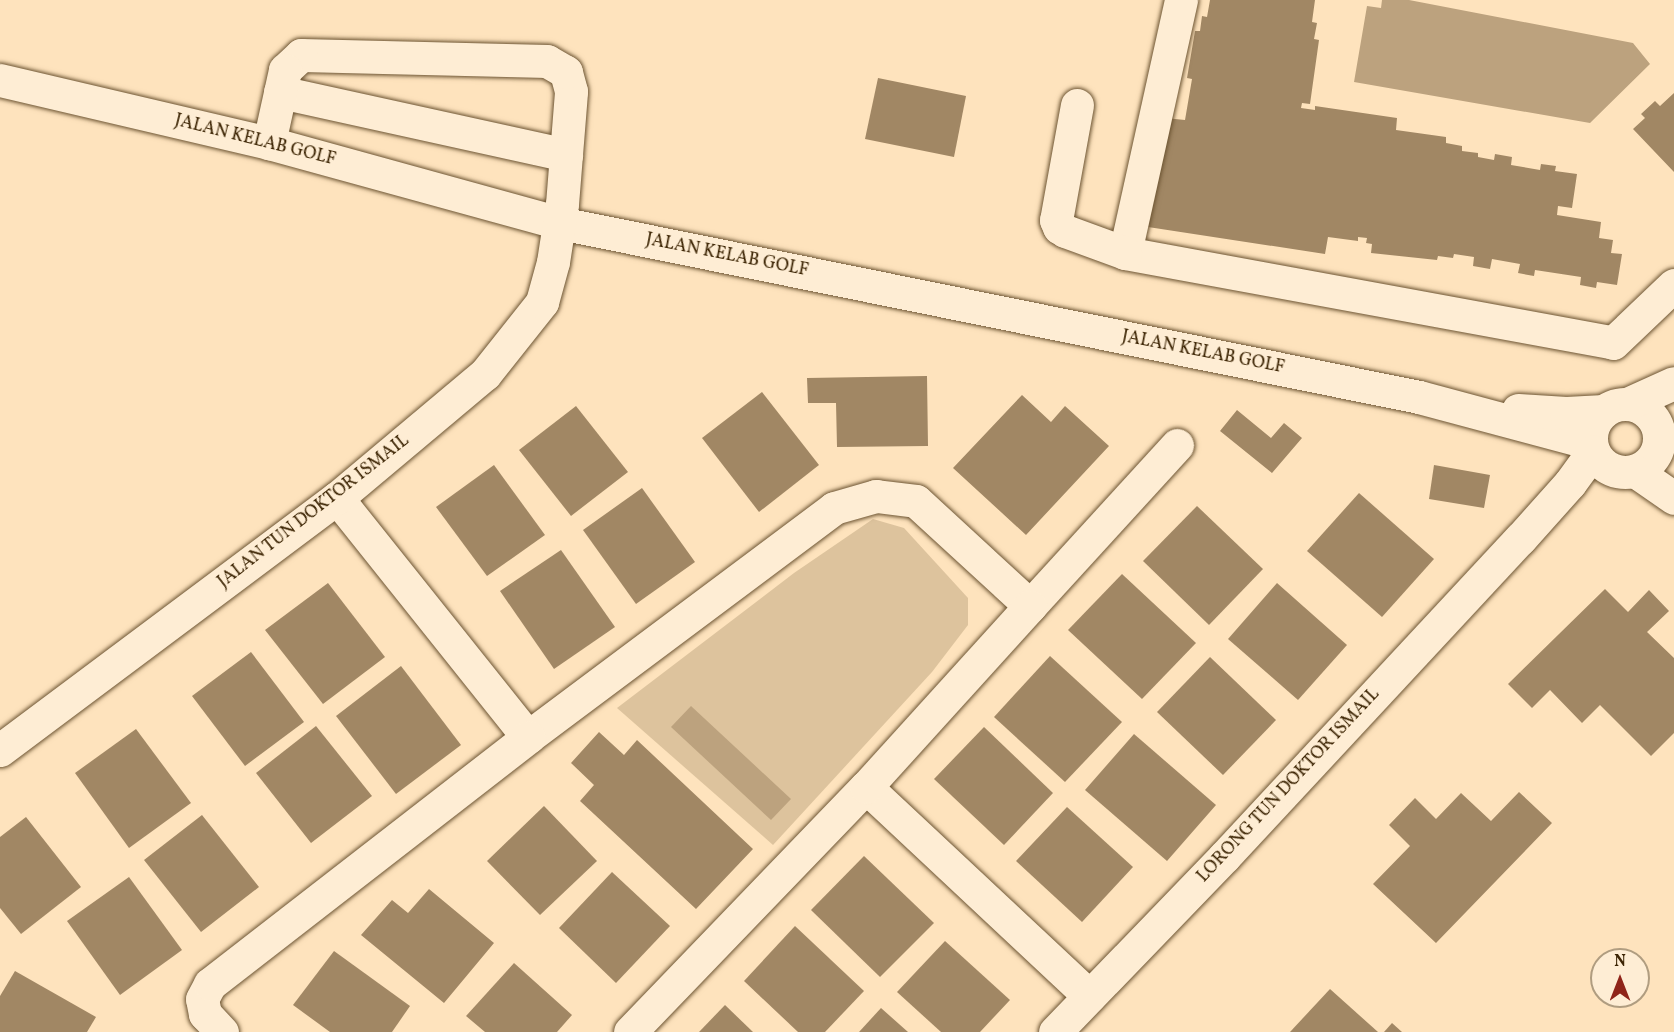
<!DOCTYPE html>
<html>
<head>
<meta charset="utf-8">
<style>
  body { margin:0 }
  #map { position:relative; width:1674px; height:1032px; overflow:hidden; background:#fee3bd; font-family:Vollkorn,serif }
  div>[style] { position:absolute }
  .green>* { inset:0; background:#ddc39d }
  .water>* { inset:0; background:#bca27e }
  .building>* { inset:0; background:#a18764 }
  .roads { filter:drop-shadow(0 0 2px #6c5432) drop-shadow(0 0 2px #6c5432) }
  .minor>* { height:33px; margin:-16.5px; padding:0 16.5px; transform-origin:16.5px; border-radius:16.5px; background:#feedd4 }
  .minor>.ring { margin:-16.5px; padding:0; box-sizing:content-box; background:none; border:33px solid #feedd4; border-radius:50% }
  span { translate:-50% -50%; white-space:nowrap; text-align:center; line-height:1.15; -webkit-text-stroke:4.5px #feedd4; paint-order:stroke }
  .street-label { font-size:18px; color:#3c2403 }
  .north { position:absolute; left:1590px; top:948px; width:60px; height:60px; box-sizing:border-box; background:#feedd4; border:2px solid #b09d80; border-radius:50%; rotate:0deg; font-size:16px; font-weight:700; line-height:24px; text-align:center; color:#3c2403 }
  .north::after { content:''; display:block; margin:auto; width:21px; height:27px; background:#8f2418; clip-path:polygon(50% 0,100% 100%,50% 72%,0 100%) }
</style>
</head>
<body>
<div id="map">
  <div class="green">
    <div style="clip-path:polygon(873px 519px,904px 528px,968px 598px,968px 625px,932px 672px,773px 845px,617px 708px,794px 573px)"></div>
  </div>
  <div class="water">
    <div style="clip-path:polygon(1382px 0,1409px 0,1633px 43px,1650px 64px,1590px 123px,1354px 82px,1367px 6px,1381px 8px)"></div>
    <div style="clip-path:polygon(691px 706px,791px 799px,771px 820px,671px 727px)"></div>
  </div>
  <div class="building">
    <div style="clip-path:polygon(1210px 0,1315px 0,1312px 22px,1317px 23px,1314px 39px,1319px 40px,1310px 104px,1302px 103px,1301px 108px,1315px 110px,1315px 106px,1397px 118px,1396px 130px,1446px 137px,1446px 143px,1462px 146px,1462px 151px,1478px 153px,1478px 157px,1494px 160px,1495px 154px,1512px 157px,1511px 165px,1540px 170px,1541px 164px,1556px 166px,1555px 171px,1577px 174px,1572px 208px,1558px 206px,1557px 215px,1601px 222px,1599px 238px,1613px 240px,1611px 253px,1622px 254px,1617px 285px,1597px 282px,1596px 288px,1580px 285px,1581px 277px,1535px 270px,1534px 276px,1518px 273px,1520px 264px,1492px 259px,1490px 269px,1473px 266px,1474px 257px,1454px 254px,1453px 258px,1438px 256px,1437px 260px,1371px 253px,1372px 244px,1366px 243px,1367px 238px,1358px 237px,1358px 241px,1328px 237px,1325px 254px,1148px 227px,1165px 118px,1185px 120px,1192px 79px,1187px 78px,1195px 31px,1200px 31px,1202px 16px,1207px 17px)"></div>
    <div style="clip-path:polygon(878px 78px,966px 96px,954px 157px,865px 139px)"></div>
    <div style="clip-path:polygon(1674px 93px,1674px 172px,1633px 129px,1645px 118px,1641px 114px,1655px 101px,1660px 106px)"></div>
    <div style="clip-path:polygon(927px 376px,928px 446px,837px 447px,836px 403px,808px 403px,807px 378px)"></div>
    <div style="clip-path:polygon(762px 392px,819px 465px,759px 512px,702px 438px)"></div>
    <div style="clip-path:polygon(1022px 395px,1051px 422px,1065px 406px,1109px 446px,1026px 535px,953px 468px)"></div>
    <div style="clip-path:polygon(576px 406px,628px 472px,571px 516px,519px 450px)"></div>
    <div style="clip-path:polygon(1237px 410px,1271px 438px,1284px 423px,1302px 438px,1272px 473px,1220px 431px)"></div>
    <div style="clip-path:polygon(494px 465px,545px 535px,487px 576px,436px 507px)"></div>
    <div style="clip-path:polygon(1434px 465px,1490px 475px,1484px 508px,1429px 499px)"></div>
    <div style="clip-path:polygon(642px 488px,695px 562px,636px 604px,583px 530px)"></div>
    <div style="clip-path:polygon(1359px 493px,1434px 559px,1382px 617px,1307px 551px)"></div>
    <div style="clip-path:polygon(1197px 506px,1263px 569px,1209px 625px,1143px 561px)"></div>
    <div style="clip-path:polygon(561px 550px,615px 627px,554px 669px,500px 591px)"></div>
    <div style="clip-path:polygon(1122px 574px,1196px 643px,1142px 699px,1068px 630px)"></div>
    <div style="clip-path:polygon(328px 583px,385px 657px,323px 704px,265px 630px)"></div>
    <div style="clip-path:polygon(1277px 583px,1347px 645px,1298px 700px,1228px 639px)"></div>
    <div style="clip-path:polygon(1605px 589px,1628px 612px,1649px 590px,1669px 611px,1647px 632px,1674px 658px,1674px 733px,1651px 756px,1600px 705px,1582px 723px,1550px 690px,1532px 708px,1508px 684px)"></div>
    <div style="clip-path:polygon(251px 652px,304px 722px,245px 766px,192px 696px)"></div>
    <div style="clip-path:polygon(1050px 656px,1122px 722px,1065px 782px,994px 717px)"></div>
    <div style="clip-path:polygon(1210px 657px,1276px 720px,1223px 775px,1157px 712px)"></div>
    <div style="clip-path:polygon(401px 666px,461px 745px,396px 794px,336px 716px)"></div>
    <div style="clip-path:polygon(316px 726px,372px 796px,311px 843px,256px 773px)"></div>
    <div style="clip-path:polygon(984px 727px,1053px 793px,1004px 845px,934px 779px)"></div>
    <div style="clip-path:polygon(136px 729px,191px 803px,129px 848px,75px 773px)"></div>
    <div style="clip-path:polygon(599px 732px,624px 755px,637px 740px,753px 849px,696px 909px,580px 801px,594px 785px,571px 763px)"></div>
    <div style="clip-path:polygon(1134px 734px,1216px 805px,1167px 861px,1085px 790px)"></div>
    <div style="clip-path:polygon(1519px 792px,1552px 823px,1436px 943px,1373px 884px,1410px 846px,1389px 825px,1415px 798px,1436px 819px,1461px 793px,1491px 821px)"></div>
    <div style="clip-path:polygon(544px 806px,597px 861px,540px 915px,487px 861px)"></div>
    <div style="clip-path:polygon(1067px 807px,1133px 867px,1082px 922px,1016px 861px)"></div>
    <div style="clip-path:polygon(202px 815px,259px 887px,201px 932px,144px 860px)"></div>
    <div style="clip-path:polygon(26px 817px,81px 887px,21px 934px,0 908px,0 837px)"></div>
    <div style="clip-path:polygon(864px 856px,934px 923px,880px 977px,811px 910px)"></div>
    <div style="clip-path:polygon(612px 872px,670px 926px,616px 983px,559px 928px)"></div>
    <div style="clip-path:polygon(129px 877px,182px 950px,120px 995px,67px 921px)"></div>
    <div style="clip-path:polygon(429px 889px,494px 943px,444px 1003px,361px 935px,392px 900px,408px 913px)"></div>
    <div style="clip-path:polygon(795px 926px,864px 991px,825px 1032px,798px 1032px,744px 981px)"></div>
    <div style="clip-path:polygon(945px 941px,1010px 1000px,980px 1032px,941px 1032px,897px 992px)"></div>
    <div style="clip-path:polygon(334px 951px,410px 1006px,392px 1032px,330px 1032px,293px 1005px)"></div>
    <div style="clip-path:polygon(514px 963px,572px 1015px,557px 1032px,485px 1032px,466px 1016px)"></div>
    <div style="clip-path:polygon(15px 971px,96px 1017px,87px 1032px,0 1032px,0 996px)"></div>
    <div style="clip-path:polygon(1330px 989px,1378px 1032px,1290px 1032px)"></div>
    <div style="clip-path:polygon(725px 1005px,753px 1032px,699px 1032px)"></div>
    <div style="clip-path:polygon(881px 1008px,908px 1032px,859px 1032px)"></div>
    <div style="clip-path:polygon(1392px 1023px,1402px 1032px,1384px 1032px)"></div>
  </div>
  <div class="roads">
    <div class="minor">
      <div style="left:1181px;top:0;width:259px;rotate:102.5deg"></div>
      <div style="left:1125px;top:253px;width:496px;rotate:10.4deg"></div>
      <div style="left:1613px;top:343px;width:84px;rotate:-43.6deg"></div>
      <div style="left:0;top:80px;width:276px;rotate:13.2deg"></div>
      <div style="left:269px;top:143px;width:302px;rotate:15.4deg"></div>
      <div style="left:560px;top:223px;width:876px;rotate:11.45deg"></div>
      <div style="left:1419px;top:397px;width:178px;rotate:15deg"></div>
      <div style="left:280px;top:92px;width:293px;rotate:12.4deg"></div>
      <div style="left:1077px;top:105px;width:117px;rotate:100.3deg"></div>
      <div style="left:1056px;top:220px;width:8px;rotate:67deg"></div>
      <div style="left:1059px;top:227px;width:7px;rotate:34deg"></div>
      <div style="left:1065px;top:231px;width:64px;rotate:20.1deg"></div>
      <div class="ring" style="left:1591px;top:404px;width:35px;height:35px"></div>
      <div style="left:1627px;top:404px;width:51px;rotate:-24.1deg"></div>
      <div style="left:1518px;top:410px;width:48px;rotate:3.6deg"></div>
      <div style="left:1566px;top:413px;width:38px;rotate:-3deg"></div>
      <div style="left:1635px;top:471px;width:47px;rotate:34.7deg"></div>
      <div style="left:337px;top:498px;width:306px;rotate:51.4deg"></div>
      <div style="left:528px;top:737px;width:382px;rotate:-36.8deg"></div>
      <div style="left:834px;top:508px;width:44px;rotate:-15.9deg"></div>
      <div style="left:876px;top:496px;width:40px;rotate:7.1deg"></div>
      <div style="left:916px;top:501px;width:155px;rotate:42.6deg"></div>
      <div style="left:1030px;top:606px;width:218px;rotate:-47.6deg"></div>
      <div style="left:0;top:750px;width:421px;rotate:-36.8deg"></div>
      <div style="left:337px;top:498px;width:193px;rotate:-40deg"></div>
      <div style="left:485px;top:374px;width:92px;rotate:-51.6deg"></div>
      <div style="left:542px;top:302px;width:41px;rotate:-74.6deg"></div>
      <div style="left:553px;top:262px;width:59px;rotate:-81.2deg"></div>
      <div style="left:562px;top:204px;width:113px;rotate:-85.4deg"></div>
      <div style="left:571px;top:91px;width:20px;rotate:-105deg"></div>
      <div style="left:566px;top:72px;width:22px;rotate:-150deg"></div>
      <div style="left:547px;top:61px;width:246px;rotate:-178.6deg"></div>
      <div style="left:301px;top:55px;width:22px;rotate:137deg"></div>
      <div style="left:285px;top:70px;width:75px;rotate:102.4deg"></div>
      <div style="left:866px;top:787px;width:306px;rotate:43.1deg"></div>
      <div style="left:222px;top:1032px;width:25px;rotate:-133deg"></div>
      <div style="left:205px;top:1014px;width:15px;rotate:-101deg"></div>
      <div style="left:202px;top:999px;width:17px;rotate:-62deg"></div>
      <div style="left:210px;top:984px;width:403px;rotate:-37.8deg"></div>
      <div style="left:630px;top:1032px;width:340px;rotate:-46.1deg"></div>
      <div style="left:866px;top:787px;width:244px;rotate:-47.8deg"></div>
      <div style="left:1055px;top:1032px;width:245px;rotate:-46deg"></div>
      <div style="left:1225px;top:856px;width:433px;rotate:-47.1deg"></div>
      <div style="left:1520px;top:539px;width:75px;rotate:-48.2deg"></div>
      <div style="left:1570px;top:483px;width:39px;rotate:-54deg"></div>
    </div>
  </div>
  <div class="street-label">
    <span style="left:255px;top:141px;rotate:14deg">JALAN KELAB GOLF</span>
    <span style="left:727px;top:256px;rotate:11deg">JALAN KELAB GOLF</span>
    <span style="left:1203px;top:353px;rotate:11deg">JALAN KELAB GOLF</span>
    <span style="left:314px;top:512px;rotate:-38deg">JALAN TUN DOKTOR ISMAIL</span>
    <span style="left:1289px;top:786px;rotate:-47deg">LORONG TUN DOKTOR ISMAIL</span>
  </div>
  <div class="north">N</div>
</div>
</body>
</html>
